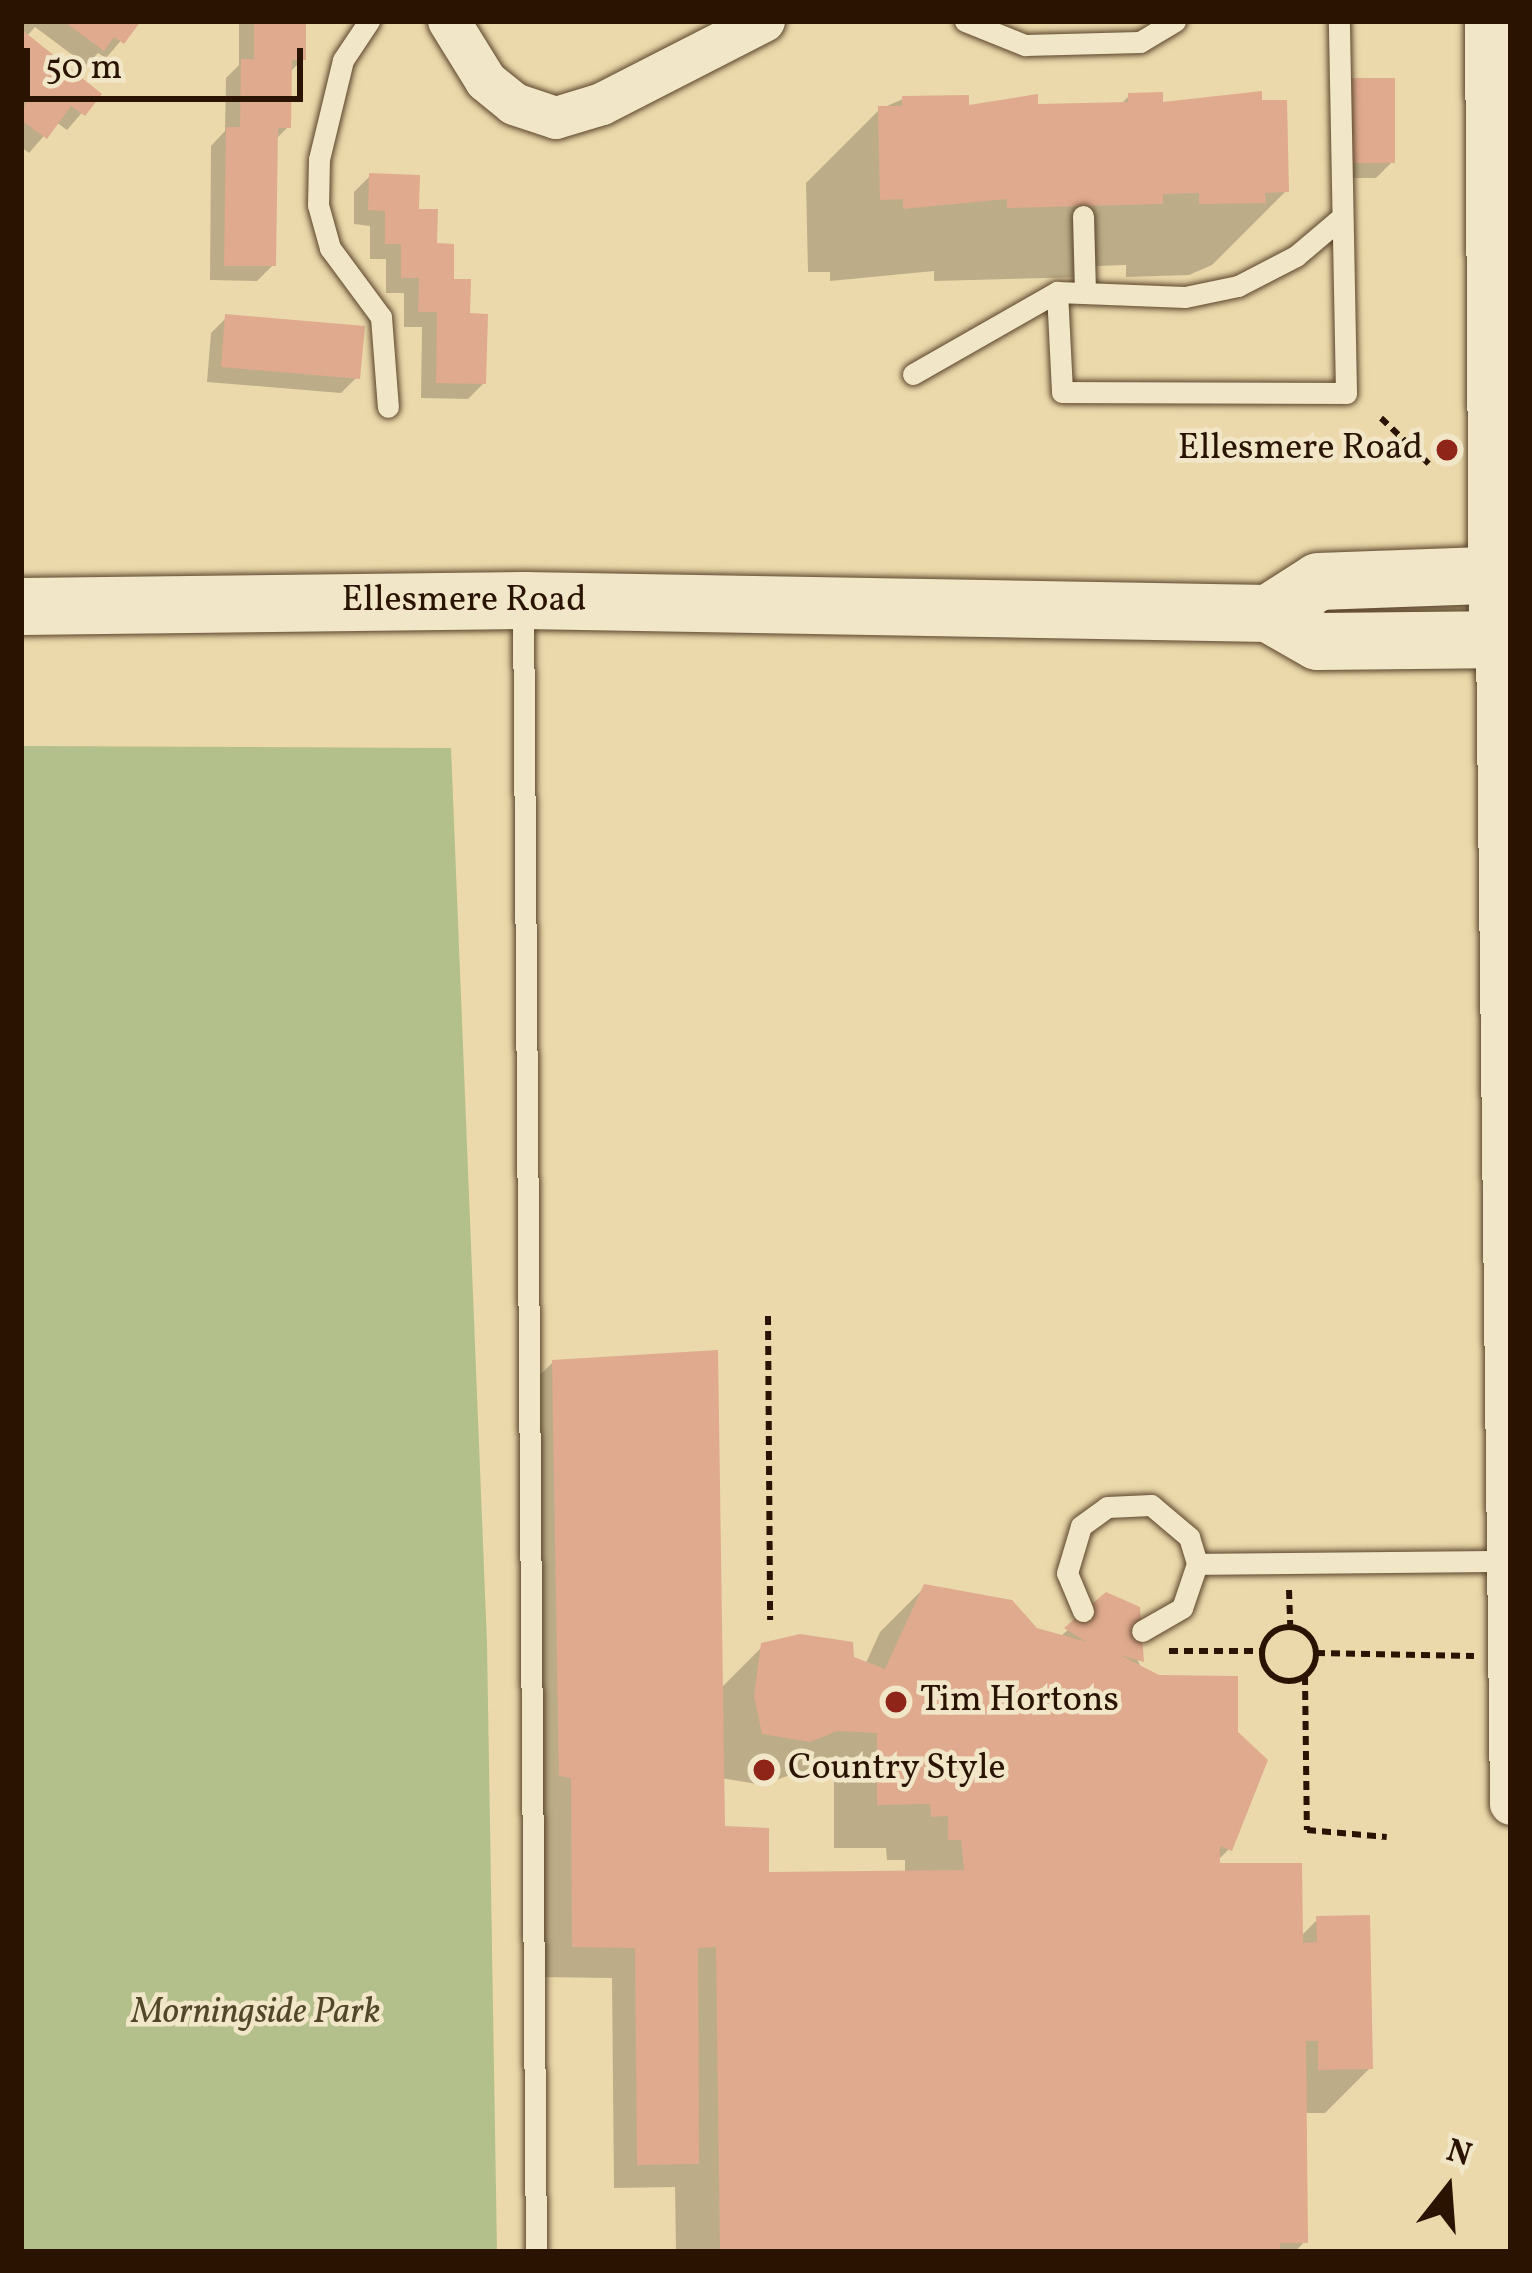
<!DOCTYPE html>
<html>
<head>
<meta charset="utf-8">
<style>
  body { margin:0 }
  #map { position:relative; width:1532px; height:2273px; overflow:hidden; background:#ebd9ab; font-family:Vollkorn,serif }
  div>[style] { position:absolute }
  .green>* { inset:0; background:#b3c08c }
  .shadow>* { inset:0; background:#0003 }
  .building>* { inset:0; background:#dfaa8e }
  .path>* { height:6px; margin-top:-3px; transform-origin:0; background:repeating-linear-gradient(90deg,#2a1300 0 9px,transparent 0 15px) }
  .path>.ring { margin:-3px; padding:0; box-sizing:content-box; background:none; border:6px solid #2a1300; border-radius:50% }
  .roads { filter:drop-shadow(0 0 3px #5a442b) drop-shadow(0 0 3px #5a442b) }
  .service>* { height:21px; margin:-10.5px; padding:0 10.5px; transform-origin:10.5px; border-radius:10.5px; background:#f2e6c8 }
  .minor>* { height:42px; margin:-21px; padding:0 21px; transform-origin:21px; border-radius:21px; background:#f2e6c8 }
  .secondary>* { height:57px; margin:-28.5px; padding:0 28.5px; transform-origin:28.5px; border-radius:28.5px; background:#f2e6c8 }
  .dots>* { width:33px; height:33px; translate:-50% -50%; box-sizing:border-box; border:6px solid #f2e6c8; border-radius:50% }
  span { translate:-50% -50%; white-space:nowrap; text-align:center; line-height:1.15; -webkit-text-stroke:9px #f2e6c8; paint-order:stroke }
  .poi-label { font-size:36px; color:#2a1300 }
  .right { translate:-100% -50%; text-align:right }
  .left { translate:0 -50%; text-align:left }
  .street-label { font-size:36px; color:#2a1300 }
  .park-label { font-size:36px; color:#53472a; font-style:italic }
  .frame { position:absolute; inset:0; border:24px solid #2a1300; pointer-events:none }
  .north { position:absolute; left:1388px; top:2129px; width:120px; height:120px; -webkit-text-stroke:9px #f2e6c8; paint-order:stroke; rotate:17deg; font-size:33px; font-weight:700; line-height:48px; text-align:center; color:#2a1300 }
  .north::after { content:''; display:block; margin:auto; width:42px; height:54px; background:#2a1300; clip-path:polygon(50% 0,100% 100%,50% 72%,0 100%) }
  .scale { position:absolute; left:24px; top:48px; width:279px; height:54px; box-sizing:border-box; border:6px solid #2a1300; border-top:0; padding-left:15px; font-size:36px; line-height:42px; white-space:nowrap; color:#2a1300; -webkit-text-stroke:9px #f2e6c8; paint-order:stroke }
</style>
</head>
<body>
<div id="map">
  <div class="green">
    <div style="clip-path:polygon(21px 746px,451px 748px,487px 1643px,497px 2252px,21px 2252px)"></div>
  </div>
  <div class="shadow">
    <div style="clip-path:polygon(21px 21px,137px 22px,106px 58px,98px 53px,86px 65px,35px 27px,26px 37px,98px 94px,67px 130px,56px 122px,29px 153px,21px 147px)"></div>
    <div style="clip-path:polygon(239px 21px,303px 21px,303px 59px,289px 73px,288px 127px,275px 140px,273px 265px,257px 281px,210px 280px,211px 146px,225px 131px,226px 78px,239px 65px)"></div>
    <div style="clip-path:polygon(1129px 96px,1160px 106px,1286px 191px,1212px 265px,1189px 275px,1126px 277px,1126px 265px,1097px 266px,1086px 277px,934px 281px,934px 271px,830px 281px,830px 272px,808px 272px,806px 183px,880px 109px,903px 99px,966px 108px,1120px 105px)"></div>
    <div style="clip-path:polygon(1335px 97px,1392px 162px,1376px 178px,1335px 178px)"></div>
    <div style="clip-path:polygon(370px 176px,416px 212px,467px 316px,484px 383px,468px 399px,421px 398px,422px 327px,404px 327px,404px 293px,386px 293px,386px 259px,370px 259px,370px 226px,354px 224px,354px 192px)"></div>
    <div style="clip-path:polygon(227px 317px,357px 377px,341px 393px,207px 382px,211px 333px)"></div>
    <div style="clip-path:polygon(evenodd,553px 1362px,720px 1689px,763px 1646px,865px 1665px,880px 1632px,925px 1587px,1060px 1637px,1106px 1595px,1229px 1849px,1217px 1861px,1300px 1937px,1318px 1919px,1370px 2068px,1325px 2113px,1304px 2113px,1305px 2241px,1295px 2252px,676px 2252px,675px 2187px,614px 2188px,612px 1978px,541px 1977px,521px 1394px,553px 1362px,790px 1775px,834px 1777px,834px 1848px,886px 1848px,887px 1860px,905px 1860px,905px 1874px,761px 1876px,722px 1829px,721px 1778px,763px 1785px,790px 1775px)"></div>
  </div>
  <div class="building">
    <div style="clip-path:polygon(63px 21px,141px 21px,124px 44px,114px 37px,104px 51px)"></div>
    <div style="clip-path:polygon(254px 21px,306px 21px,306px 60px,292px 60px,291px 128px,278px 128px,276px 266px,224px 266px,226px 127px,240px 127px,241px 59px,254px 59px)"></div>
    <div style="clip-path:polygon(21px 29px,102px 94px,85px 116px,71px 106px,47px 139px,21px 120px,28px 93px,21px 88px)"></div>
    <div style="clip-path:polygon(1350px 78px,1395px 78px,1395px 163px,1349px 163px)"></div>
    <div style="clip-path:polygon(1262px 91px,1262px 100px,1287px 100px,1289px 192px,1265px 193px,1266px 203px,1199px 204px,1199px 193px,1163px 194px,1163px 204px,1007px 208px,1007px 199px,903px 209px,903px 199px,880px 200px,878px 106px,902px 106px,902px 96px,969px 95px,969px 105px,1038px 94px,1038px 104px,1128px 102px,1128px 93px,1163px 92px,1163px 102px)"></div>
    <div style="clip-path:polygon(369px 173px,420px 175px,419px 209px,438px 209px,437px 243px,454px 244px,454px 279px,471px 279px,470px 313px,488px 314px,486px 384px,436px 383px,437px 312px,418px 312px,419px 278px,401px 278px,401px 244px,385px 244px,385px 211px,368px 210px)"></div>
    <div style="clip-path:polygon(225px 314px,365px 326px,360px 379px,221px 367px)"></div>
    <div style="clip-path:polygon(718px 1350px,725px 1826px,769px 1828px,769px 1872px,964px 1870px,961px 1840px,948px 1840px,948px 1816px,931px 1817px,930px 1804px,877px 1805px,877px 1733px,837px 1731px,810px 1742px,762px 1734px,754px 1696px,761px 1643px,800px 1634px,853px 1642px,854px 1657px,885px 1669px,924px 1584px,1012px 1600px,1037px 1628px,1087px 1642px,1064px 1628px,1106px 1592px,1140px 1607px,1144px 1662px,1120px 1655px,1159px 1675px,1238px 1676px,1238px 1732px,1268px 1760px,1232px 1851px,1220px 1846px,1220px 1863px,1302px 1863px,1303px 1943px,1317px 1942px,1316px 1916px,1370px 1915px,1373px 2069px,1318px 2070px,1318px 2041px,1306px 2041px,1308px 2243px,1280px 2243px,1280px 2252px,720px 2252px,716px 1947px,698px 1948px,699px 2164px,637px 2165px,635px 1948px,572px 1947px,571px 1778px,559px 1776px,552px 1360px)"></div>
  </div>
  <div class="path">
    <div style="left:1381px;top:418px;width:66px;rotate:43.8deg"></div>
    <div style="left:768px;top:1316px;width:304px;rotate:89.6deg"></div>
    <div style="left:1289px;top:1590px;width:35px;rotate:88deg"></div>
    <div class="ring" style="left:1262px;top:1627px;width:48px;height:48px"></div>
    <div style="left:1169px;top:1651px;width:92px"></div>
    <div style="left:1316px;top:1653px;width:158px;rotate:1.1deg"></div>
    <div style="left:1305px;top:1676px;width:154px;rotate:89.3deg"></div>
    <div style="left:1307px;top:1830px;width:80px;rotate:5deg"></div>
  </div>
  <div class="roads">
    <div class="service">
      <div style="left:369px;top:21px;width:47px;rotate:123.7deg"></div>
      <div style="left:343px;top:60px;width:102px;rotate:103.6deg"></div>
      <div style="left:319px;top:159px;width:46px;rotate:91.2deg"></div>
      <div style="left:318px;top:205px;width:45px;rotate:74.4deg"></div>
      <div style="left:330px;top:248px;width:86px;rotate:53.5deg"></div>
      <div style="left:381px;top:317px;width:90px;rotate:85.6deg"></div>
      <div style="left:965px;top:21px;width:65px;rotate:21.8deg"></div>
      <div style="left:1025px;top:45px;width:115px;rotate:-1.5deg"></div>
      <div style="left:1140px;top:42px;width:41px;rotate:-31deg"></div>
      <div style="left:1083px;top:216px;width:77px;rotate:88.5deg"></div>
      <div style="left:1057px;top:292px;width:128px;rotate:2.2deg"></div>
      <div style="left:1185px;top:297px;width:54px;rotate:-11.7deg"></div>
      <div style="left:1238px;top:286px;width:65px;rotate:-27.3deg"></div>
      <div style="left:1296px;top:256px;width:60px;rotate:-40.3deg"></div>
      <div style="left:913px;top:374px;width:166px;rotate:-29.7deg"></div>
      <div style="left:1057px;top:292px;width:100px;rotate:87.1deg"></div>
      <div style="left:1062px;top:392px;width:284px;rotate:0.2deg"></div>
      <div style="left:1346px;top:393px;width:372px;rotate:-91.1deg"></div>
      <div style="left:523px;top:603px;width:1649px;rotate:89.55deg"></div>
      <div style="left:1197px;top:1564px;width:310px;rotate:-0.6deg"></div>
      <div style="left:1083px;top:1611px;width:41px;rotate:-112.8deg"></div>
      <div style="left:1067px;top:1573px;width:49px;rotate:-73.4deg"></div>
      <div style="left:1081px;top:1526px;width:32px;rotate:-36deg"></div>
      <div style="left:1107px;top:1507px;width:44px;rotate:-2.6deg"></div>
      <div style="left:1151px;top:1505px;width:50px;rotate:40.1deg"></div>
      <div style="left:1189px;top:1537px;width:28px;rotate:73deg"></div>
      <div style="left:1197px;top:1564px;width:46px;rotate:108.8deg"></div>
      <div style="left:1182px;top:1608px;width:46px;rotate:150.1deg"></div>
    </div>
    <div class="minor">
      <div style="left:449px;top:21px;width:70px;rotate:58.3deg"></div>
      <div style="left:486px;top:81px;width:36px;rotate:39deg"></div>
      <div style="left:514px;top:104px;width:44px;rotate:18.4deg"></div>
      <div style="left:556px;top:118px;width:48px;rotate:-16.9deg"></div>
      <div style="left:602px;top:104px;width:182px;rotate:-27.1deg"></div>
      <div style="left:1497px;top:639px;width:1165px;rotate:89.31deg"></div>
    </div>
    <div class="secondary">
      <div style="left:1493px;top:21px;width:618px;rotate:89.63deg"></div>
      <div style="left:21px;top:606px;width:503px;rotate:-0.68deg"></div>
      <div style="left:524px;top:600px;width:744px;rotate:1deg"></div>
      <div style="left:1268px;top:613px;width:56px;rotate:29.7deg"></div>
      <div style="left:1317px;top:641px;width:194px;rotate:-0.6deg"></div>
      <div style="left:1268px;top:613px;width:59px;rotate:-32.6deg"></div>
      <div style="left:1318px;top:581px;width:193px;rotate:-2.1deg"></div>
    </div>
  </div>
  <div class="dots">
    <div style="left:1447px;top:450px;background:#8f2418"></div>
    <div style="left:896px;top:1702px;background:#8f2418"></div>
    <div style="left:764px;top:1770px;background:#8f2418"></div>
  </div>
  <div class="poi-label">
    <span class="right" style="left:1423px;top:450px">Ellesmere Road</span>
    <span class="left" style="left:920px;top:1702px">Tim Hortons</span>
    <span class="left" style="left:788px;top:1770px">Country Style</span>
  </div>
  <div class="street-label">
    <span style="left:464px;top:602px">Ellesmere Road</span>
  </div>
  <div class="park-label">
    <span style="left:256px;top:2014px">Morningside Park</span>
  </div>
  <div class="frame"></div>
  <div class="north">N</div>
  <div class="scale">50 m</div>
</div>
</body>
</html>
